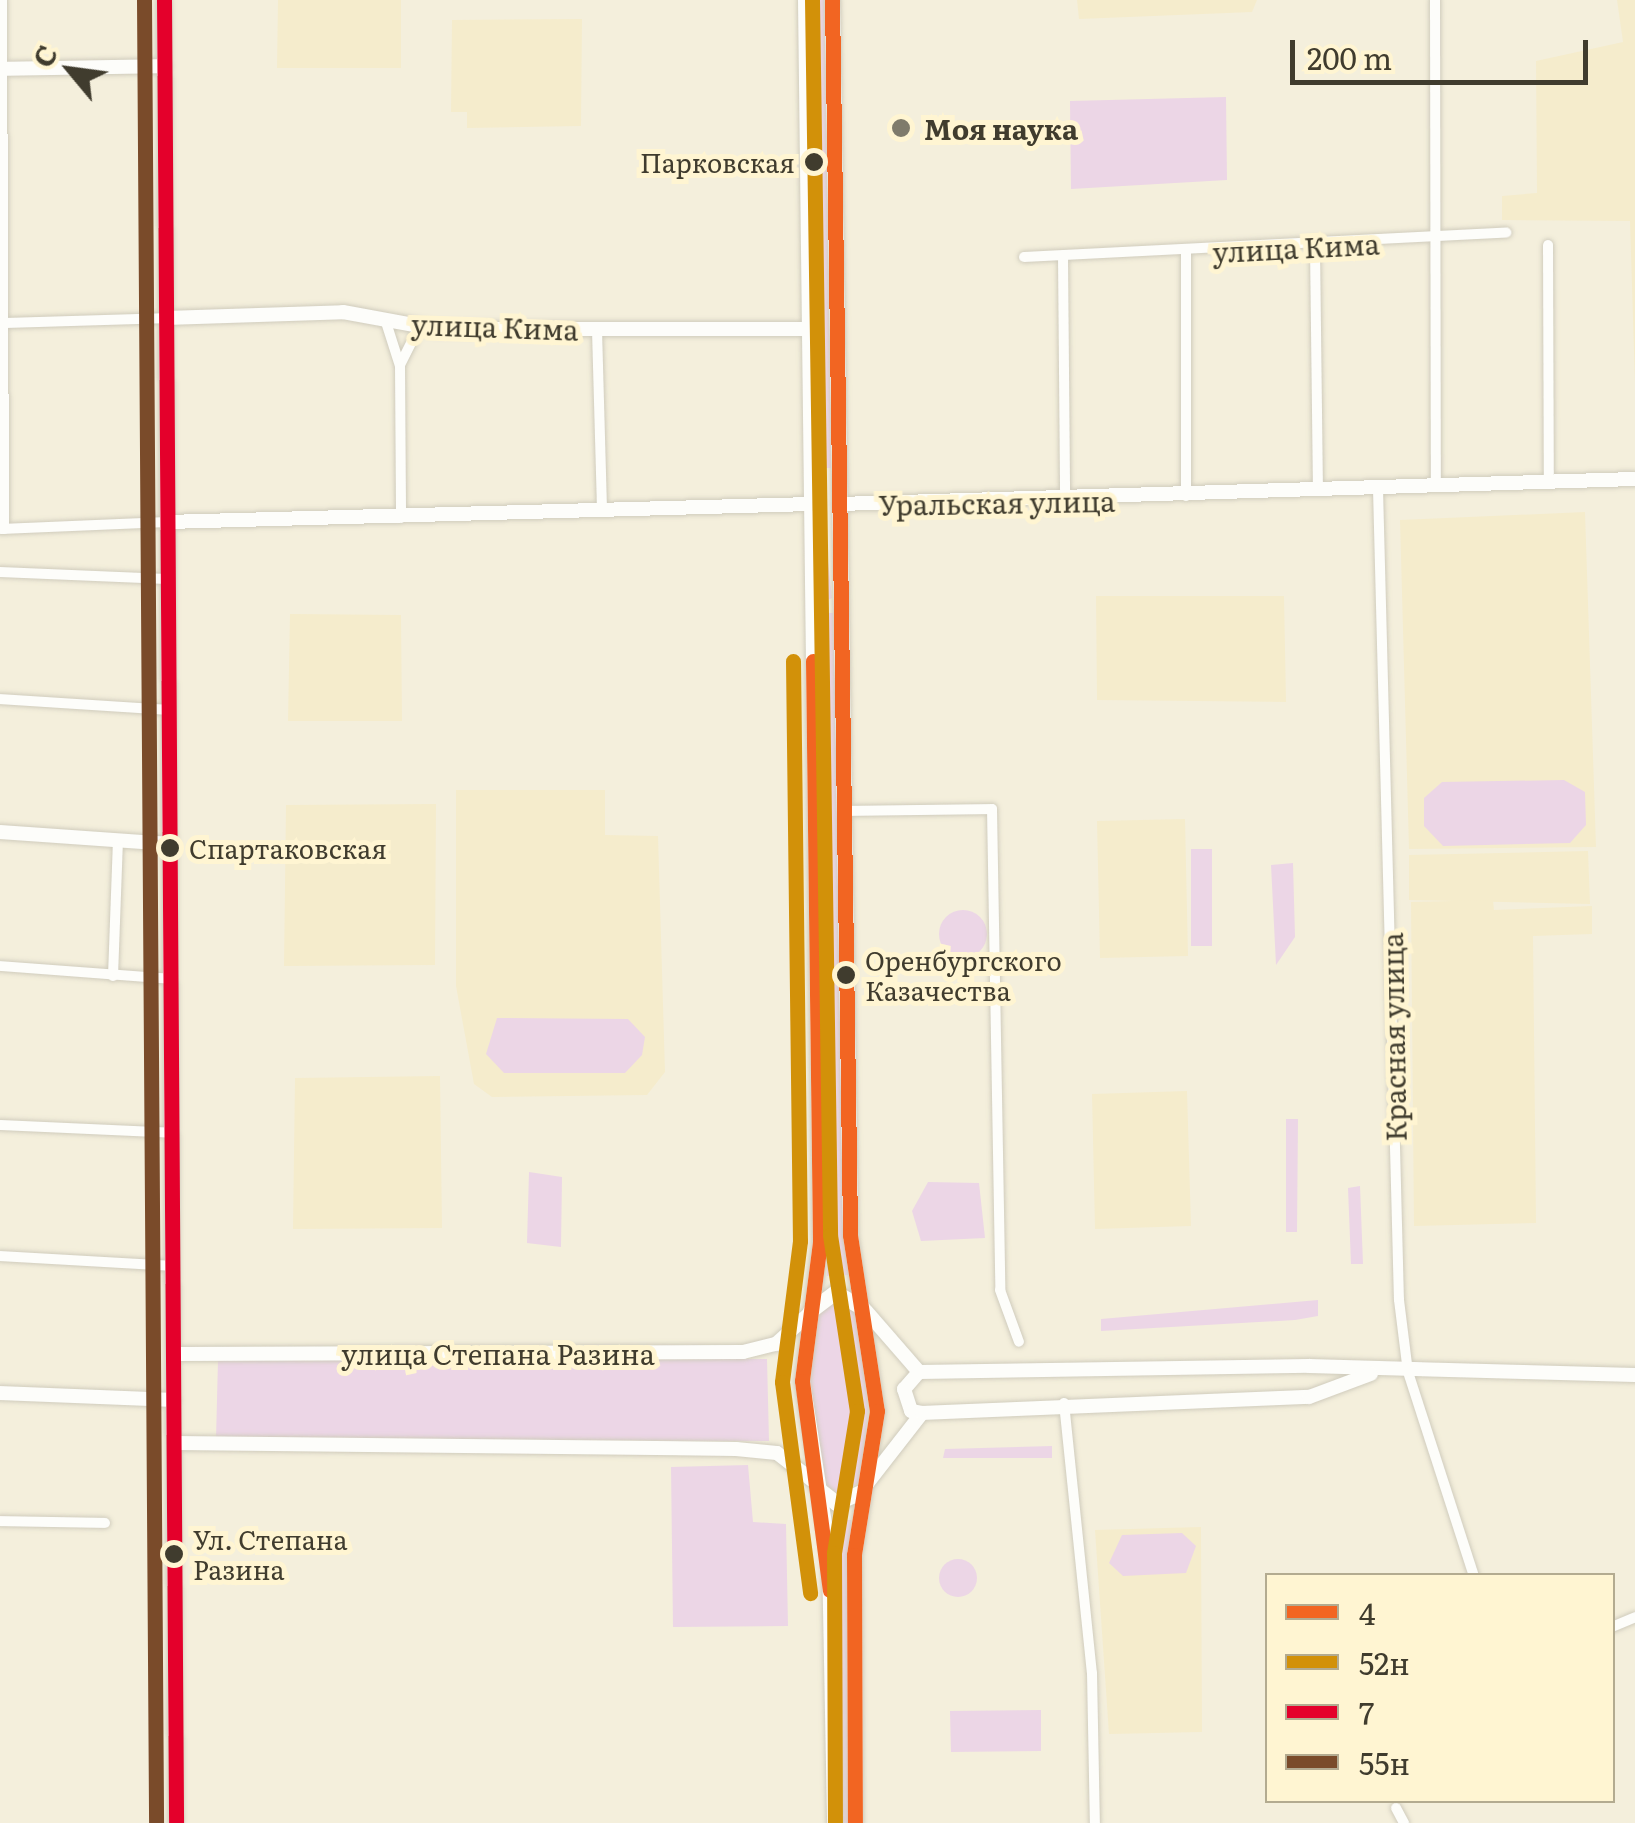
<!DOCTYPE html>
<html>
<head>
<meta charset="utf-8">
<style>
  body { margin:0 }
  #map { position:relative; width:1635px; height:1823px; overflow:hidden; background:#f4efdc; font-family:Literata,serif }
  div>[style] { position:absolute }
  .built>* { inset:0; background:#f5eccc }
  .green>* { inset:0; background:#ecd6e6 }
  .round { border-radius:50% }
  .roads { filter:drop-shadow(0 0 2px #d0ccbd) drop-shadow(0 0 2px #d0ccbd) }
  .street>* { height:10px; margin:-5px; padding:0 5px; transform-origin:5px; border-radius:5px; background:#fdfdfa }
  .secondary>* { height:14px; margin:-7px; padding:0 7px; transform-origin:7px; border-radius:7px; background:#fdfdfa }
  .primary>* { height:15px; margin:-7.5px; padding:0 7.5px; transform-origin:7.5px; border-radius:7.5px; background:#fdfdfa }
  .bus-1>* { height:15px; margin:-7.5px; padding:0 7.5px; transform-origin:7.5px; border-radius:7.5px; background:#f26522 }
  .bus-2>* { height:15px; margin:-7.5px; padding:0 7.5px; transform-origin:7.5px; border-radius:7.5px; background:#d29109 }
  .bus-3>* { height:15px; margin:-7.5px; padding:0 7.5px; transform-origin:7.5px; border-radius:7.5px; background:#e4002b }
  .bus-4>* { height:15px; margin:-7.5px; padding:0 7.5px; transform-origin:7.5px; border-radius:7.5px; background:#7a4b2a }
  .dots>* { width:28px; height:28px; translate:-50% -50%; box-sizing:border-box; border:5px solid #fff5d2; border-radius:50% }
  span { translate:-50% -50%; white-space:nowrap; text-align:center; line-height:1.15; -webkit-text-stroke:10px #fff5d2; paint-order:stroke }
  .bus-label { font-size:26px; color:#403c2e }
  .right { translate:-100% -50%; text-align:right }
  .left { translate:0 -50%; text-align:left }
  .poi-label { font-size:28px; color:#403c2e; font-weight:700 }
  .street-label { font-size:28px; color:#403c2e }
  .legend { position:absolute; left:1265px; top:1573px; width:350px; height:230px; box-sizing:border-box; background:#fff5d2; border:2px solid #b3ab90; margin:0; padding:12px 18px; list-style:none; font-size:30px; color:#403c2e }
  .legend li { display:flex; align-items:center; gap:20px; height:50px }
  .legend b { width:50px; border:2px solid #b3ab90 }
  .north { position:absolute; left:20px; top:20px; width:100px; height:100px; -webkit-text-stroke:8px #fff5d2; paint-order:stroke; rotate:299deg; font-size:28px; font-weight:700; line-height:40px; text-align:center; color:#403c2e }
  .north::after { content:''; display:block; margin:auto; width:35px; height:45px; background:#403c2e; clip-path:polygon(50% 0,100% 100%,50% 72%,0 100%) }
  .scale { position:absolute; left:1290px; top:40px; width:298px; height:45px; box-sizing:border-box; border:5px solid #403c2e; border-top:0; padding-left:12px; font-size:30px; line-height:35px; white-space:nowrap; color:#403c2e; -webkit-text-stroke:8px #fff5d2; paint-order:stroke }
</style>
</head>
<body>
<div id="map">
  <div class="built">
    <div style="clip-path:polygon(278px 0,401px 0,401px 68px,277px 68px)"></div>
    <div style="clip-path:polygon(1077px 0,1257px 0,1252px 12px,1079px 19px)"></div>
    <div style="clip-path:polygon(1617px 0,1635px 0,1635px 383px,1630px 221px,1502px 220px,1502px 196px,1537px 193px,1536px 61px,1623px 42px)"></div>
    <div style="clip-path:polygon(582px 19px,581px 126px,467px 128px,467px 112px,451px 112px,452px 20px)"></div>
    <div style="clip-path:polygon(1585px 512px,1596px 847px,1409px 849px,1400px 520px)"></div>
    <div style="clip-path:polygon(1096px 596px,1284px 596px,1286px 702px,1097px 700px)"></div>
    <div style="clip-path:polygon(290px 614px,401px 615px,402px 721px,288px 721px)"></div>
    <div style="clip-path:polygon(456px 790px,605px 790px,605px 835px,658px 836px,665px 1072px,647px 1095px,492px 1097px,474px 1084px,456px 986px)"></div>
    <div style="clip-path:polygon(436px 804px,435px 965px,284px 966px,286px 805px)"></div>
    <div style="clip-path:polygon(1185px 819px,1188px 956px,1100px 958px,1097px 821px)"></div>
    <div style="clip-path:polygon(1588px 851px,1590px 904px,1409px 900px,1409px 855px)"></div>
    <div style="clip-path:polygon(1493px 900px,1494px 910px,1592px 906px,1592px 934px,1533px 936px,1536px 1223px,1414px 1226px,1411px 902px)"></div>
    <div style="clip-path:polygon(440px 1076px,442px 1228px,293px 1229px,295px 1078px)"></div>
    <div style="clip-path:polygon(1187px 1091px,1191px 1226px,1095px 1229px,1092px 1094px)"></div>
    <div style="clip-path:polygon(1201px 1527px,1202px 1732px,1109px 1734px,1095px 1530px)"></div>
  </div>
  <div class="green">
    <div style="clip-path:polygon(816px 0,824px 0,831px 468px,820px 468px)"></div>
    <div style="clip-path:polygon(1226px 97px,1227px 180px,1071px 189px,1070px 101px)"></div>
    <div style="clip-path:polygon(825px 534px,832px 598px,826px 601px,819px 547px)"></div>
    <div style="clip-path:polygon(822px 613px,833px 613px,849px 1275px,827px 1276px)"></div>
    <div style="clip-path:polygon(1564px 780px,1585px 792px,1586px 825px,1570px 843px,1443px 846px,1424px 826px,1424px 798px,1442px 782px)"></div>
    <div style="clip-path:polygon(1191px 849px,1212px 849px,1212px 946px,1191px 946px)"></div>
    <div style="clip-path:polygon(1293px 863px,1295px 937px,1276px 965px,1271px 865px)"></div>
    <div class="round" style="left:939px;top:910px;width:48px;height:48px"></div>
    <div style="clip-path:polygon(497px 1018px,628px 1019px,645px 1037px,642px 1055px,625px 1073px,504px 1073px,486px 1054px)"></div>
    <div style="clip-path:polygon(1286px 1119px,1298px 1119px,1297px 1232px,1286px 1232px)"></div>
    <div style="clip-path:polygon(529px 1172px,562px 1177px,561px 1247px,527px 1243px)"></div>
    <div style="clip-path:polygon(928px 1182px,979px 1183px,985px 1238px,921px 1241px,912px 1211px)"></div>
    <div style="clip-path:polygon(1360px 1186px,1363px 1264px,1351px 1264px,1348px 1188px)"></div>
    <div style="clip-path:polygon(1318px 1300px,1318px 1316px,1295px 1320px,1101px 1331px,1101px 1319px)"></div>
    <div style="clip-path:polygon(839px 1301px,859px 1314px,868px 1410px,861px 1481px,840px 1495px,822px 1482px,813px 1446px,808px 1354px,820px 1308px)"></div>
    <div style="clip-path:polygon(767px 1359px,769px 1441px,216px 1439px,218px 1360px)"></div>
    <div style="clip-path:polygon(1052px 1446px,1052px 1458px,943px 1458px,945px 1449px)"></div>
    <div style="clip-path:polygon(748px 1465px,753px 1522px,786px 1524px,788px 1626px,673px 1627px,671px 1467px)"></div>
    <div style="clip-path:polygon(834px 1520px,851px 1520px,850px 1823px,841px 1823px)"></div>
    <div style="clip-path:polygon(1182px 1533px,1196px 1546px,1186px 1573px,1123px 1576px,1109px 1563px,1122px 1535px)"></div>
    <div class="round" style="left:939px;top:1559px;width:38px;height:38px"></div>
    <div style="clip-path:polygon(1041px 1710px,1041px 1751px,951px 1752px,950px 1711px)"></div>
  </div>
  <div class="roads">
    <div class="street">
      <div style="left:2px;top:0;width:529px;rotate:89.78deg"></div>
      <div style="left:1435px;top:0;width:487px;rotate:89.9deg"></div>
      <div style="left:1548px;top:245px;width:237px;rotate:89.8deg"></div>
      <div style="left:1315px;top:247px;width:244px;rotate:89.3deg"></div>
      <div style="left:1063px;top:256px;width:244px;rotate:89.5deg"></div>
      <div style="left:1024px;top:257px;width:483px;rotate:-2.9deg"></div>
      <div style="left:385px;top:319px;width:49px;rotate:72.3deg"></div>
      <div style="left:400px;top:366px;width:152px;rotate:89.6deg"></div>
      <div style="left:2px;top:323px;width:164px;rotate:-1.7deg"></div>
      <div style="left:597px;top:330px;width:177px;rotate:88.4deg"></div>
      <div style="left:400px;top:365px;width:40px;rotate:-63.4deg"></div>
      <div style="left:1378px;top:489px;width:811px;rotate:88.52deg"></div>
      <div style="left:1399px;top:1300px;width:73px;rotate:82.9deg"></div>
      <div style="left:1408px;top:1372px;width:214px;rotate:72.1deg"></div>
      <div style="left:1186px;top:496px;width:244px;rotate:-90deg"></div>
      <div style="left:1px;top:529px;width:166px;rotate:-2.4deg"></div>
      <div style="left:0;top:572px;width:167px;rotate:2.4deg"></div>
      <div style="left:0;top:699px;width:169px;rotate:3.7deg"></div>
      <div style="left:846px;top:811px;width:146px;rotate:-0.8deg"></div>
      <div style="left:992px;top:809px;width:481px;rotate:89deg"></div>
      <div style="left:1000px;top:1290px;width:55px;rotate:69.9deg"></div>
      <div style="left:0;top:966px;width:172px;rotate:4.3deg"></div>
      <div style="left:113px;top:976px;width:134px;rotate:-87.9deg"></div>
      <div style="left:0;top:1125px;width:173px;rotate:2.6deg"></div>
      <div style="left:0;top:1256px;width:174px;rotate:3.3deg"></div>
      <div style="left:1064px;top:1403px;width:271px;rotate:84.1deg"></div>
      <div style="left:1092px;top:1673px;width:150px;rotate:88.9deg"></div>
      <div style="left:0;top:1521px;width:105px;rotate:1.1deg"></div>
      <div style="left:1612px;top:1627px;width:25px;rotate:-23deg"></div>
      <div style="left:1396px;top:1808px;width:17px;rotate:62deg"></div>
    </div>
    <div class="secondary">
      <div style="left:164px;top:0;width:1823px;rotate:89.62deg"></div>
      <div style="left:0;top:69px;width:165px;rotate:-1deg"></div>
      <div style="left:166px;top:318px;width:177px;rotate:-1.9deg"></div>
      <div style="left:343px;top:312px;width:95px;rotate:10.4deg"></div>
      <div style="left:436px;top:329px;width:375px"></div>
      <div style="left:839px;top:504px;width:796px;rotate:-1.8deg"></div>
      <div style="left:167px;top:522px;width:645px;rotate:-1.6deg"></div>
      <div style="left:0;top:832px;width:171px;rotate:4deg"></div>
      <div style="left:866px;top:1311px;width:81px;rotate:49deg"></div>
      <div style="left:919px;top:1372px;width:390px;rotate:-0.9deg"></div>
      <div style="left:1309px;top:1366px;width:326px;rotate:1.6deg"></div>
      <div style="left:174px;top:1354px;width:569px;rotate:-0.2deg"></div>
      <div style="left:743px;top:1352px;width:34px;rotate:-14deg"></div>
      <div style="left:776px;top:1344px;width:45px;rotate:-42.3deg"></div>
      <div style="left:919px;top:1372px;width:23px;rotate:131deg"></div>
      <div style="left:904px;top:1389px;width:23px;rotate:72deg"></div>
      <div style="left:911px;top:1411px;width:11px;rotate:10deg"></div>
      <div style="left:0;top:1393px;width:174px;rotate:2.3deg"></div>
      <div style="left:175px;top:1443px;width:561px;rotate:0.61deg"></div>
      <div style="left:736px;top:1449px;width:41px;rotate:5.6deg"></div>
      <div style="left:777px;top:1453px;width:44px;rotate:37.6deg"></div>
      <div style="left:866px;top:1485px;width:91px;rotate:-52.1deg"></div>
      <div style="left:922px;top:1413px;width:387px;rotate:-2.4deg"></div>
      <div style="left:1309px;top:1397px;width:66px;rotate:-20.4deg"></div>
    </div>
    <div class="primary">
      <div style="left:805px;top:0;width:1242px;rotate:89.31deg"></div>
      <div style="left:820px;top:1242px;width:140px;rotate:97.4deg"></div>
      <div style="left:802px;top:1381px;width:177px;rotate:81.2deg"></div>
      <div style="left:829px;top:1556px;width:267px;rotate:88.9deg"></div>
      <div style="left:832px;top:0;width:1235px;rotate:89.16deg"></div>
      <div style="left:850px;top:1235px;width:178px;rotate:81.3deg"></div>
      <div style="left:877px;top:1411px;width:146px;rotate:99.1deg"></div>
      <div style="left:854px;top:1555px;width:268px;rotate:89.8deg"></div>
      <div style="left:810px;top:1311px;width:31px;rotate:-37deg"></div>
      <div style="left:835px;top:1292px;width:32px;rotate:30deg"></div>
      <div style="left:817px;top:1488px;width:24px;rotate:38deg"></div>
      <div style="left:836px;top:1503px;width:30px;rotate:-24deg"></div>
    </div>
  </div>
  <div class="bus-1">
    <div style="left:832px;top:0;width:1235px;rotate:89.16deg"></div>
    <div style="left:850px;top:1235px;width:178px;rotate:81.3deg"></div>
    <div style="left:877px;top:1411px;width:146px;rotate:99.1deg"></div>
    <div style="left:854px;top:1555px;width:268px;rotate:89.8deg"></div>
    <div style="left:813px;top:661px;width:581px;rotate:89.31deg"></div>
    <div style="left:820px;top:1242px;width:140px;rotate:97.4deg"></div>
    <div style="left:802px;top:1381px;width:211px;rotate:82.4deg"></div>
  </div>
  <div class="bus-2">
    <div style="left:812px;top:0;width:1235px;rotate:89.16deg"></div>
    <div style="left:830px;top:1235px;width:178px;rotate:81.3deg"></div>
    <div style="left:857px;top:1411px;width:144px;rotate:99.2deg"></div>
    <div style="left:834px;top:1553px;width:270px;rotate:89.8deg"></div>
    <div style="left:793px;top:661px;width:580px;rotate:89.31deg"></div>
    <div style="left:800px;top:1241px;width:142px;rotate:97.3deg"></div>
    <div style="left:782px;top:1382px;width:213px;rotate:82.4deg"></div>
  </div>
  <div class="bus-3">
    <div style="left:164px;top:0;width:1823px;rotate:89.62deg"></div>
  </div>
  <div class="bus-4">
    <div style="left:144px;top:0;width:1823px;rotate:89.62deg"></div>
  </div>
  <div class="dots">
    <div style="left:901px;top:128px;background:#7f7b6b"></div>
    <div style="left:814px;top:162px;background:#403c2e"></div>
    <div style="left:170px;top:848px;background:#403c2e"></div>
    <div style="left:846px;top:975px;background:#403c2e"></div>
    <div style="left:174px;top:1554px;background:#403c2e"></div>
  </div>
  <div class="bus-label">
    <span class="right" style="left:795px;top:162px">Парковская</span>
    <span class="left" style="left:189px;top:848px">Спартаковская</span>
    <span class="left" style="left:865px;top:975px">Оренбургского<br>Казачества</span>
    <span class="left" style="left:193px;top:1554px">Ул. Степана<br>Разина</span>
  </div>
  <div class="poi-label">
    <span class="left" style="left:924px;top:128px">Моя наука</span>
  </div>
  <div class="street-label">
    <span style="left:1296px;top:247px;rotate:-3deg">улица Кима</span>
    <span style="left:495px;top:326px;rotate:2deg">улица Кима</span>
    <span style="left:997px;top:502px;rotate:-1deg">Уральская улица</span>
    <span style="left:1393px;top:1037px;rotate:-91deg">Красная улица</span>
    <span style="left:498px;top:1353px">улица Степана Разина</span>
  </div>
  <ul class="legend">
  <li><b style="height:12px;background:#f26522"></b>4</li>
  <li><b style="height:12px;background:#d29109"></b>52н</li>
  <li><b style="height:12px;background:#e4002b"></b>7</li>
  <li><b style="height:12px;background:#7a4b2a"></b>55н</li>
  </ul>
  <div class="north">С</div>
  <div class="scale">200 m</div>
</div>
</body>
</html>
